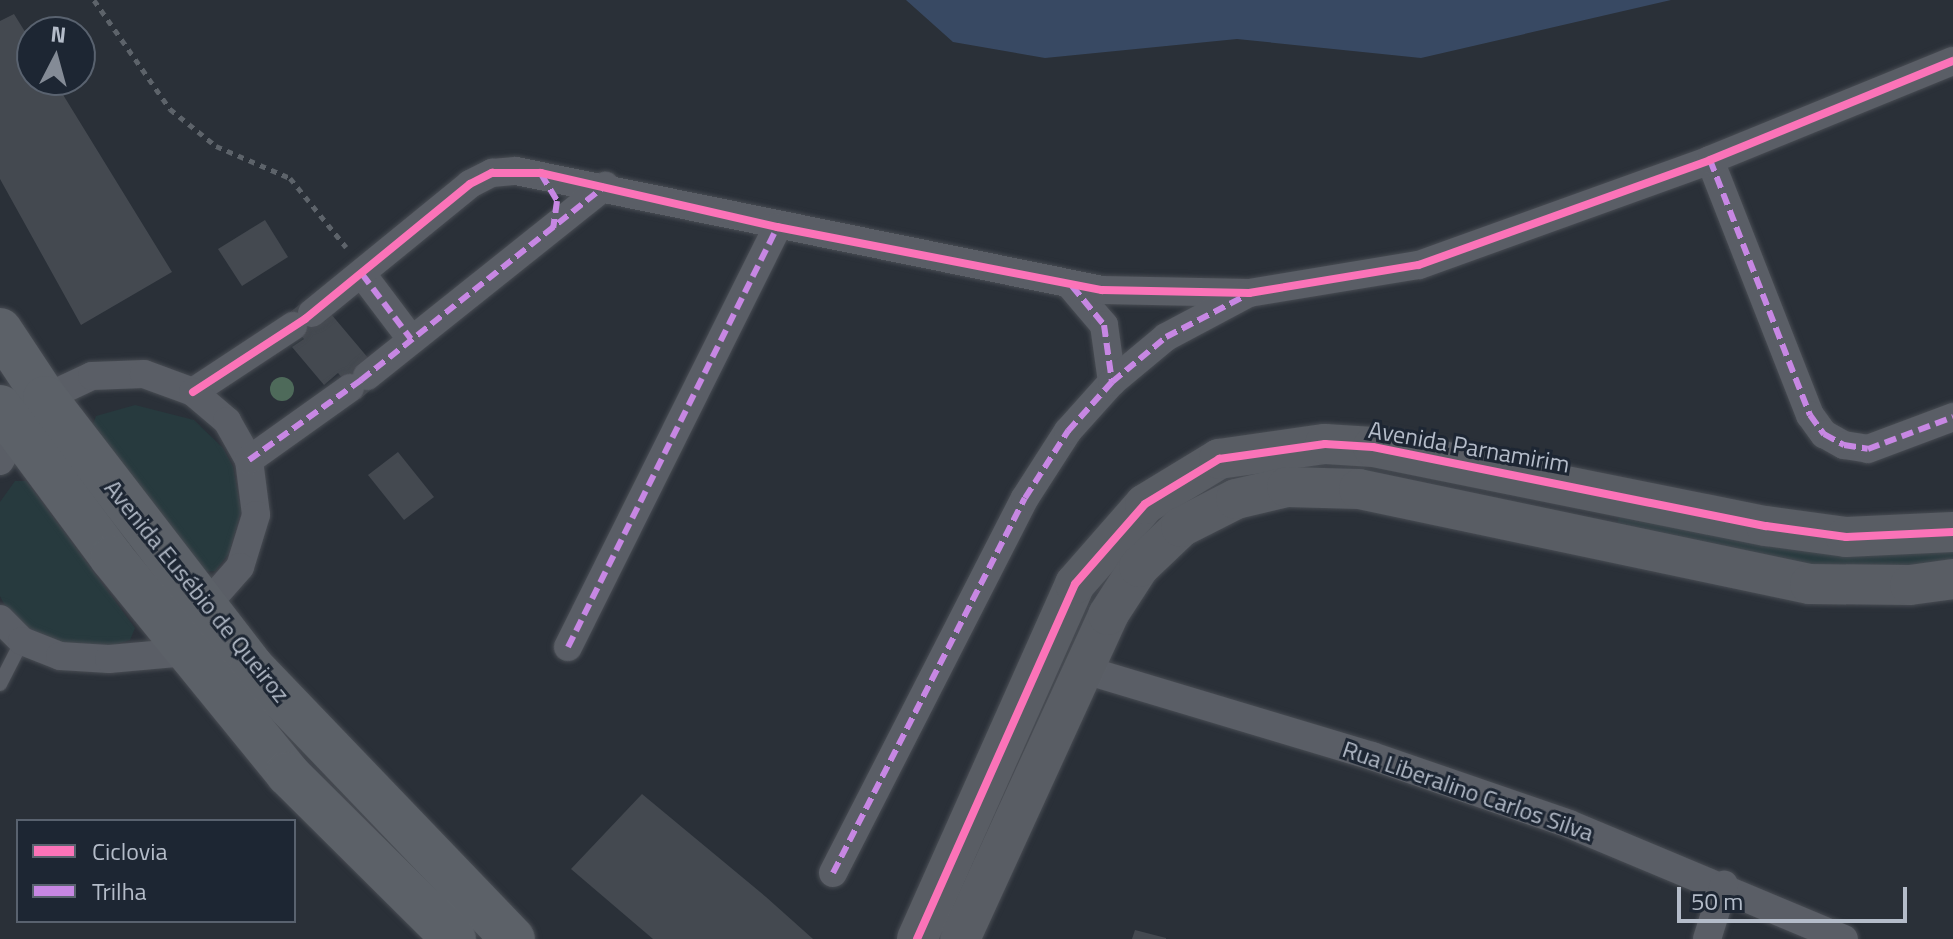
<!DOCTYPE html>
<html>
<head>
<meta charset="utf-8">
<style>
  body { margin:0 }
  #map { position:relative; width:1953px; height:939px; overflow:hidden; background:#2a3038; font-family:"Titillium Web",sans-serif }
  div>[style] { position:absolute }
  .green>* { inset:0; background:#273a3e }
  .water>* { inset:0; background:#384963 }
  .building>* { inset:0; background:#444950 }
  .path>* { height:5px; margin-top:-2.5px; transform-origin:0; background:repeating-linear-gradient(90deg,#5d636a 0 6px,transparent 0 12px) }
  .roads { filter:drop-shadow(0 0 2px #484c53) drop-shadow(0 0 2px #484c53) }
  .lane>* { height:14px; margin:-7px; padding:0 7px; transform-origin:7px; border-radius:7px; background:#5a5e66 }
  .street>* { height:28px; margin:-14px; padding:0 14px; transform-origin:14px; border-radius:14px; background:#5a5e66 }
  .secondary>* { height:40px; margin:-20px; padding:0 20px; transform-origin:20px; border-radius:20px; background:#595d64 }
  .primary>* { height:44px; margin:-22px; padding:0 22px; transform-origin:22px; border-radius:22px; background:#5c6168 }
  .quiet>* { height:6px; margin-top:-3px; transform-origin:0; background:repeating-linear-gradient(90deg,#c787e3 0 12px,transparent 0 18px) }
  .cycleway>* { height:8px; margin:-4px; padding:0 4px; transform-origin:4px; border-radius:4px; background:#fb73b8 }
  .trees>* { width:24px; height:24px; margin:-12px; border-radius:50%; background:#4e6a5a }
  span { translate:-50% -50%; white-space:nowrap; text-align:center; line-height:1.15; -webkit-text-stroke:6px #1d2633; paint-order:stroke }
  .street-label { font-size:24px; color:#b4bcc9 }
  .legend { position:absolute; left:16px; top:819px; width:280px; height:104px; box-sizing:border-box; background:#1d2633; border:2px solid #59626f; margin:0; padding:10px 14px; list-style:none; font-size:24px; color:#b4bcc9 }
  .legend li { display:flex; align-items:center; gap:16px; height:40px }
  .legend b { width:40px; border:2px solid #59626f }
  .north { position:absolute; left:16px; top:16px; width:80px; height:80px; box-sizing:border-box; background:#1d2633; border:2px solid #59626f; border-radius:50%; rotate:6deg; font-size:22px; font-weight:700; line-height:32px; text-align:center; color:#b4bcc9 }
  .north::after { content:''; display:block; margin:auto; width:28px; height:36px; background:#848b96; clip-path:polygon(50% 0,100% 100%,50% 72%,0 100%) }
  .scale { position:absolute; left:1677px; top:887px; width:230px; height:36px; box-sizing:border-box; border:4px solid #b4bcc9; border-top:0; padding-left:10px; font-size:24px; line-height:28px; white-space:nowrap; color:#b4bcc9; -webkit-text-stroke:6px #1d2633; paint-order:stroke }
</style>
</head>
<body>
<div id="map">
  <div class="green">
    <div style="clip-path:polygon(135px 405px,194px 420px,223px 448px,233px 467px,241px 511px,229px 553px,215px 571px,204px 572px,92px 427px,96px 416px)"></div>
    <div style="clip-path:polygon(15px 481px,26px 481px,135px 628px,130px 640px,111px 646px,70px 647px,33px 632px,4px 604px,0 596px,0 502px)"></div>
    <div style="clip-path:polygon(1621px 508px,1953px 547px,1953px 566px,1811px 564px,1616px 528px)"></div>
  </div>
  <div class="water">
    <div style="clip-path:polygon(906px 0,1671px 0,1421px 58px,1237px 39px,1045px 58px,953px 42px)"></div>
  </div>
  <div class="building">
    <div style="clip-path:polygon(14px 14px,32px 43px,32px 80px,54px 80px,172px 272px,81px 325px,0 179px,0 21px)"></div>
    <div style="clip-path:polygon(265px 220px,288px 257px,242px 286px,218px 249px)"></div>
    <div style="clip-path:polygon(303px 302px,321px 322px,331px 314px,369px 359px,375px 386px,360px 399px,338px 373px,324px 385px,292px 347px,304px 339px,285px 316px)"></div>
    <div style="clip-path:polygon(398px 452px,434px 497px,404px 520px,368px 475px)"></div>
    <div style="clip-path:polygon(642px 794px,766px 897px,813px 939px,653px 939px,571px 869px)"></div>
    <div style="clip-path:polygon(1135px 930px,1166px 938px,1166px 939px,1132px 939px)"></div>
  </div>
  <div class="path">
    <div style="left:94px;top:0;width:133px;rotate:55.1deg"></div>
    <div style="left:170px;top:109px;width:59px;rotate:38.8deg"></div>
    <div style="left:216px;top:146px;width:81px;rotate:23.4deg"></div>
    <div style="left:290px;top:178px;width:89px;rotate:50.9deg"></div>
  </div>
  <div class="roads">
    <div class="lane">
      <div style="left:0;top:684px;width:48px;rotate:-62.9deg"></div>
    </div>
    <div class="street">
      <div style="left:1710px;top:160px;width:274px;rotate:68.6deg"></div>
      <div style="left:1810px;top:415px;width:24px;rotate:54deg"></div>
      <div style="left:1824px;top:434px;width:23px;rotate:29deg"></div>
      <div style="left:1844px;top:445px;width:24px;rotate:9deg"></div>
      <div style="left:1868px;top:449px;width:91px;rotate:-20.6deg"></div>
      <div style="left:362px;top:274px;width:81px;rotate:53deg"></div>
      <div style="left:1069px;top:284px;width:54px;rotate:49.5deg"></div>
      <div style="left:1104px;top:325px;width:58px;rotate:82deg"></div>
      <div style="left:312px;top:313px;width:204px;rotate:-39.2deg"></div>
      <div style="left:470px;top:184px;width:25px;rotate:-27deg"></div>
      <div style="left:492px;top:173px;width:24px;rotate:-5deg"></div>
      <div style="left:516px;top:171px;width:598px;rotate:11.48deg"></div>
      <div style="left:1102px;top:290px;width:147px;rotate:1.2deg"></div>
      <div style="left:1249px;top:293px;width:172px;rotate:-9.4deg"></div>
      <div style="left:1419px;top:265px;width:309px;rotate:-19.8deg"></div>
      <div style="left:1710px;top:160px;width:262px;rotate:-22.2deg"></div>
      <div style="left:367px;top:376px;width:305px;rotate:-38.6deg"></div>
      <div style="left:193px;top:392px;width:120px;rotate:-33.4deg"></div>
      <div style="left:45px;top:398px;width:52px;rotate:-25.1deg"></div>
      <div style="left:92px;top:376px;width:52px;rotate:-2.2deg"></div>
      <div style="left:144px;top:374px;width:52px;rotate:20.2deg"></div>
      <div style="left:193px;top:392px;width:45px;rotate:40.5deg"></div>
      <div style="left:227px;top:421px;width:45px;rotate:60.6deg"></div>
      <div style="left:249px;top:460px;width:55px;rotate:82.7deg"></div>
      <div style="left:256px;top:515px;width:54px;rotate:107.1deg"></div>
      <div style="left:240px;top:567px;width:55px;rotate:131.3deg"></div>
      <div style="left:249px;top:460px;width:124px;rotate:-35.5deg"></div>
      <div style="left:0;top:461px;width:32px;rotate:-60deg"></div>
      <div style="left:0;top:619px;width:31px;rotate:45deg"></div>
      <div style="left:22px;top:641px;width:41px;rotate:21.5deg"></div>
      <div style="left:60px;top:656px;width:49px;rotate:3.5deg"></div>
      <div style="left:109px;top:659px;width:78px;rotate:-5.1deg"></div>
      <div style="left:568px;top:647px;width:469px;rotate:-63.5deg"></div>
      <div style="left:1082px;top:669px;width:303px;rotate:16.7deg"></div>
      <div style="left:1372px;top:756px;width:208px;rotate:19deg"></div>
      <div style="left:1569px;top:824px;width:298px;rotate:22.7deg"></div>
      <div style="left:833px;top:873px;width:421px;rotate:-62.9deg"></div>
      <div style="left:1025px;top:498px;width:80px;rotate:-57.3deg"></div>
      <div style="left:1068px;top:431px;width:66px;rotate:-48.1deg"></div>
      <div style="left:1112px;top:382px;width:70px;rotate:-39.8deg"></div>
      <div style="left:1166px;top:337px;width:89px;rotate:-28deg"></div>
      <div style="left:1707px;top:939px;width:57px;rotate:-72.5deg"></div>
    </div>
    <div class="secondary">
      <div style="left:917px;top:939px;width:389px;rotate:-66deg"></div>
      <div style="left:1075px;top:584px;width:106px;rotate:-48.8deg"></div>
      <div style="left:1145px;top:504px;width:87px;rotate:-31.3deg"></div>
      <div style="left:1219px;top:459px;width:107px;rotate:-8.1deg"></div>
      <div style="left:1325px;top:444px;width:48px;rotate:3.6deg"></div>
      <div style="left:1373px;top:447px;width:401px;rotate:11.4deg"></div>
      <div style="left:1766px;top:526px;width:81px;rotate:7.8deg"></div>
      <div style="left:1846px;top:537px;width:107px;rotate:-2.7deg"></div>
      <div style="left:960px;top:939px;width:356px;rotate:-65.4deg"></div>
      <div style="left:1108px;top:615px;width:57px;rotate:-57.1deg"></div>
      <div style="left:1139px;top:567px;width:58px;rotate:-43.6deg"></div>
      <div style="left:1181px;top:527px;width:62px;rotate:-27deg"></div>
      <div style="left:1236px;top:499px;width:52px;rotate:-13.2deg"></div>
      <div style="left:1287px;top:487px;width:72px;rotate:1.6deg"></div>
      <div style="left:1359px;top:489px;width:461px;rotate:11.9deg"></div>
      <div style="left:1810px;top:584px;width:100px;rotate:0.6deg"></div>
      <div style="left:1910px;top:585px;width:43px;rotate:-7.9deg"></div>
    </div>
    <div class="primary">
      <div style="left:0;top:330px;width:82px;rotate:56.5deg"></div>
      <div style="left:45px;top:398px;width:339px;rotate:52.4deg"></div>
      <div style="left:252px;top:667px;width:377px;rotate:46.2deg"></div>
      <div style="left:0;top:407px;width:188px;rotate:53.4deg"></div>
      <div style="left:112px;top:558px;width:279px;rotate:50.8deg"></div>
      <div style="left:288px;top:774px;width:234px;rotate:44.8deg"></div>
    </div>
  </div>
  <div class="quiet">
    <div style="left:1710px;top:160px;width:274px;rotate:68.6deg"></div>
    <div style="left:1810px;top:415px;width:24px;rotate:54deg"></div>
    <div style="left:1824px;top:434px;width:23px;rotate:29deg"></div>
    <div style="left:1844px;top:445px;width:24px;rotate:9deg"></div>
    <div style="left:1868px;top:449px;width:91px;rotate:-20.6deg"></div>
    <div style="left:541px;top:174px;width:31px;rotate:59deg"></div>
    <div style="left:557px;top:201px;width:27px;rotate:98deg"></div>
    <div style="left:362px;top:274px;width:81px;rotate:53deg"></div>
    <div style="left:1072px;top:286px;width:50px;rotate:50.6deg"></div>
    <div style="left:1104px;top:325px;width:58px;rotate:82deg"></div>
    <div style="left:249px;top:460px;width:138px;rotate:-35.5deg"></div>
    <div style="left:361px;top:380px;width:312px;rotate:-38.5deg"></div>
    <div style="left:568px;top:647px;width:469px;rotate:-63.5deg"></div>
    <div style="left:833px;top:873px;width:421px;rotate:-62.9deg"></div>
    <div style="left:1025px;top:498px;width:80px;rotate:-57.3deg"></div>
    <div style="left:1068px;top:431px;width:66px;rotate:-48.1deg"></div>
    <div style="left:1112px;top:382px;width:70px;rotate:-39.8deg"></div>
    <div style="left:1166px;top:337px;width:87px;rotate:-27.5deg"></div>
  </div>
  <div class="cycleway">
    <div style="left:193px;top:392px;width:134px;rotate:-33.1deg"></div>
    <div style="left:305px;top:319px;width:213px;rotate:-39.3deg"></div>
    <div style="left:470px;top:184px;width:25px;rotate:-27deg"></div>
    <div style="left:492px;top:173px;width:49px"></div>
    <div style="left:541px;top:173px;width:242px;rotate:12.9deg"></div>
    <div style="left:777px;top:227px;width:331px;rotate:11deg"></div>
    <div style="left:1102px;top:290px;width:147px;rotate:1.2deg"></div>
    <div style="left:1249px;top:293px;width:172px;rotate:-9.4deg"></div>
    <div style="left:1419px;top:265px;width:309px;rotate:-19.8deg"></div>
    <div style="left:1710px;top:160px;width:262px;rotate:-22.2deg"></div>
    <div style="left:917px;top:939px;width:389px;rotate:-66deg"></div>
    <div style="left:1075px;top:584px;width:106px;rotate:-48.8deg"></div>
    <div style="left:1145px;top:504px;width:87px;rotate:-31.3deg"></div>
    <div style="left:1219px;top:459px;width:107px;rotate:-8.1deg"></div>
    <div style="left:1325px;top:444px;width:48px;rotate:3.6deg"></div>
    <div style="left:1373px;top:447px;width:401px;rotate:11.4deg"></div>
    <div style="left:1766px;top:526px;width:81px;rotate:7.8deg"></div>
    <div style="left:1846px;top:537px;width:107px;rotate:-2.7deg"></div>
  </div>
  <div class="trees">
    <div style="left:282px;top:389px"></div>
  </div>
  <div class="street-label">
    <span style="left:1469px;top:447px;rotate:10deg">Avenida Parnamirim</span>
    <span style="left:197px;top:591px;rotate:51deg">Avenida Eusébio de Queiroz</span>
    <span style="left:1468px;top:791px;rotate:19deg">Rua Liberalino Carlos Silva</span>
  </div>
  <ul class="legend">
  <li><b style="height:10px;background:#fb73b8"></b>Ciclovia</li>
  <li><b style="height:10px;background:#c787e3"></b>Trilha</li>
  </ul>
  <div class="north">N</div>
  <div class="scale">50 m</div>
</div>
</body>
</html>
